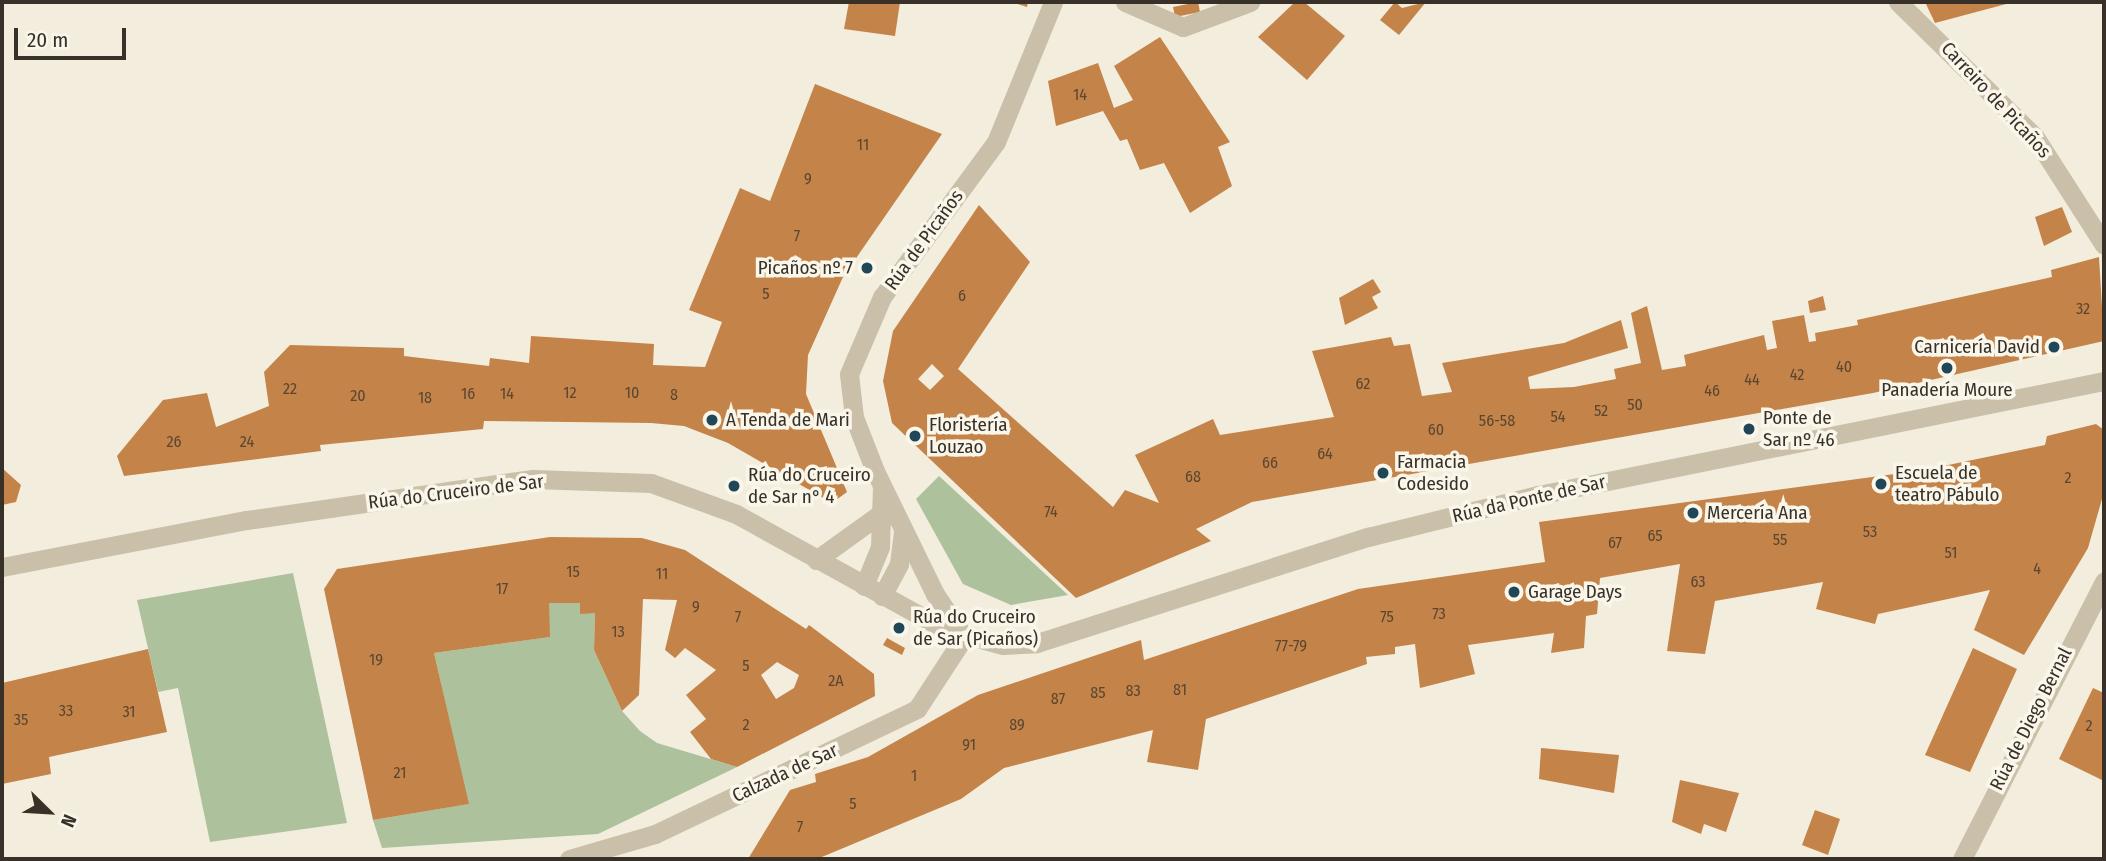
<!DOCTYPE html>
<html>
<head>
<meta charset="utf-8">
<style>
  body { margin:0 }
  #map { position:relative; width:2106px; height:861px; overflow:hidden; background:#f2eddd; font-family:"Fira Sans Condensed",sans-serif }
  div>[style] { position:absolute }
  .green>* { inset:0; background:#adc19d }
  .building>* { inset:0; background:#c48349 }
  .pedestrian>* { height:19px; margin:-9.5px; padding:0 9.5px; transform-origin:9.5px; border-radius:9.5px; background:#cac0a9 }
  .minor>* { height:19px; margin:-9.5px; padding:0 9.5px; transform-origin:9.5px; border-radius:9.5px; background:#cac0a9 }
  .tertiary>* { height:19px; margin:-9.5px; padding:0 9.5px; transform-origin:9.5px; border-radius:9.5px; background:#cac0a9 }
  .dots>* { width:19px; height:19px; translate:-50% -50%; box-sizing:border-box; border:4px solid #faf6ea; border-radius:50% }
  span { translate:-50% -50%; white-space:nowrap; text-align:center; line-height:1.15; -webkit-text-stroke:7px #faf6ea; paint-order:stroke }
  .number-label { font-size:16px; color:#5a4631 }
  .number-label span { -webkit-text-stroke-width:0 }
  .street-label { font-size:19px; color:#373129 }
  .poi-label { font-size:19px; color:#373129 }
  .right { translate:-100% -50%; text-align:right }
  .left { translate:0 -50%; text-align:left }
  .frame { position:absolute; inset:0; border:4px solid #373129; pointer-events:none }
  .north { position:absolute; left:14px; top:777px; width:70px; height:70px; -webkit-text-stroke:5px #faf6ea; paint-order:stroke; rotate:114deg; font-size:19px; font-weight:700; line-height:28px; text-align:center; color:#373129 }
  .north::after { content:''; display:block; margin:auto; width:24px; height:32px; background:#373129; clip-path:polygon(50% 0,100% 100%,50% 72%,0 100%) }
  .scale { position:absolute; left:14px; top:28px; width:112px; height:32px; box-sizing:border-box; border:4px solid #373129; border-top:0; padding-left:9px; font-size:21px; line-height:24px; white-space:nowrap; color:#373129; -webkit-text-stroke:5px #faf6ea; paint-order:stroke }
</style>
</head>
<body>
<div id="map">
  <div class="green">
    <div style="clip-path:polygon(939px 476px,1068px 595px,1011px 605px,963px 584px,916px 499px)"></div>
    <div style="clip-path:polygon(293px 573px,347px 823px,210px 842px,178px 688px,158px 692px,137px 600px)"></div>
    <div style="clip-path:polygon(549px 603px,580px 603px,580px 613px,595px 613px,594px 650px,622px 711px,640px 731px,657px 743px,737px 767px,598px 834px,382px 848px,373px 820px,468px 804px,434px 653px,549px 637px)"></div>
  </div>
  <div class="building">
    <div style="clip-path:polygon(849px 2px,900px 2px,895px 36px,844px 29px)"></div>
    <div style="clip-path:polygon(1011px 2px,1028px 2px,1027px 7px)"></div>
    <div style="clip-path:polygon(1198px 2px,1200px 12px,1175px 17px,1173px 7px)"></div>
    <div style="clip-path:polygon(1295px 2px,1304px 2px,1345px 36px,1307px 80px,1258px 37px)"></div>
    <div style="clip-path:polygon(1395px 2px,1402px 8px,1426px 2px,1399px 35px,1380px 20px)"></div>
    <div style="clip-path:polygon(1925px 2px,2010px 2px,2010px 3px,1935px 23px)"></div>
    <div style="clip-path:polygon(1160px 37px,1230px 142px,1218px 147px,1232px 186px,1190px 213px,1164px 163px,1140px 170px,1127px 139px,1120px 141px,1103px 111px,1056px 126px,1048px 81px,1098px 63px,1114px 108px,1133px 100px,1114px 66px)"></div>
    <div style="clip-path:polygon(815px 84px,942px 134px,843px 277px,808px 355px,806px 394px,847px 492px,832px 503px,728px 443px,684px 426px,651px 423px,484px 421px,483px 429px,320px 445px,321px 451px,124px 476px,117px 456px,163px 400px,207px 393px,216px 427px,269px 406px,264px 372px,290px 345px,404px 348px,404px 356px,489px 366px,490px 358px,529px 363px,531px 336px,654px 344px,653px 365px,705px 367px,722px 322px,689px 310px,740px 188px,770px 201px)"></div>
    <div style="clip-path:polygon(evenodd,979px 205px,1030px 262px,958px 369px,1113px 507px,1125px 490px,1159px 503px,1135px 455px,1213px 419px,1220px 435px,1334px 417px,1312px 351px,1391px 337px,1394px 346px,1410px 344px,1422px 396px,1452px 392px,1442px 363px,1564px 343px,1621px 320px,1628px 348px,1528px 377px,1530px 389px,1574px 387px,1616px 379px,1614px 369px,1641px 363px,1631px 313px,1647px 306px,1662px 370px,1686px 366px,1684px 355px,1764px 335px,1767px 350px,1777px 348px,1772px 321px,1804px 315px,1809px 342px,1816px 341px,1815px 333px,1858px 325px,1857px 320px,2052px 277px,2051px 270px,2099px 257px,2104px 341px,1873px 393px,1252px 502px,1196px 529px,1211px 541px,1076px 598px,892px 423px,883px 381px,893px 331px,979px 205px,932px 364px,944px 376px,930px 390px,918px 379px,932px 364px)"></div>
    <div style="clip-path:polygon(2062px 207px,2072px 232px,2044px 246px,2035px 217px)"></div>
    <div style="clip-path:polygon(1373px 279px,1381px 292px,1372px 297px,1378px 308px,1345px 325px,1339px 298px)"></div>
    <div style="clip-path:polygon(1823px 296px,1826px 310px,1810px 313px,1808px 301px)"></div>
    <div style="clip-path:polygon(2096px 424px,2104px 430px,2102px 499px,2088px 548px,2024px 655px,1974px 630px,1990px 590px,1878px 614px,1875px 624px,1816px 609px,1823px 582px,1715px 601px,1705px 654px,1667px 651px,1680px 564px,1600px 578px,1597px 614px,1586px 616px,1584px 648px,1551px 653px,1554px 633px,1468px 645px,1475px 674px,1420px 688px,1415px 644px,1395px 647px,1395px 654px,1366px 657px,1367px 664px,1206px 719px,1198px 770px,1147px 762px,1153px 730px,1004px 768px,961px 799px,817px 859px,748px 859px,790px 790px,816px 782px,815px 774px,868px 757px,978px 695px,1141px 640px,1144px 660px,1358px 589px,1545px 562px,1539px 522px,1924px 470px,2045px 445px,2047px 436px)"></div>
    <div style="clip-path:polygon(2px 468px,21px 485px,16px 502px,2px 505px)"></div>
    <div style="clip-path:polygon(evenodd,550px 537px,642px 538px,685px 550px,806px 629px,809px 625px,874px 674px,875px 696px,737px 767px,711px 759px,690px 732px,706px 719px,686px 695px,716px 670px,685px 648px,675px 658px,665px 650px,677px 600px,643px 599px,639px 695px,622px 711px,594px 650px,595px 613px,580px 614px,580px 603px,549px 603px,550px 637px,434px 653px,469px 804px,373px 820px,324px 589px,337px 569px,550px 537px,777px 662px,799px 675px,794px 688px,776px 699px,761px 675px,777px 662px)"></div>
    <div style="clip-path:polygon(887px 638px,905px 648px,902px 655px,883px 645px)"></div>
    <div style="clip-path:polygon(1973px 648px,2017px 669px,1970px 772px,1925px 755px)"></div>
    <div style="clip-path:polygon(148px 649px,167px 732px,49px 757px,51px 774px,2px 784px,2px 683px)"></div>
    <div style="clip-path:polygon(2093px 688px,2104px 693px,2104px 781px,2059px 759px)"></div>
    <div style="clip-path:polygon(1541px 748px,1619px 755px,1614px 793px,1539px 779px)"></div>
    <div style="clip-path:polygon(1680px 780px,1739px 793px,1726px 832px,1704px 824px,1701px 834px,1672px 822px)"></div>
    <div style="clip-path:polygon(1815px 810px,1840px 819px,1828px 855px,1802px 845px)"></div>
  </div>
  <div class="pedestrian">
    <div style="left:569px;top:859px;width:90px;rotate:-16.2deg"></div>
    <div style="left:655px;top:834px;width:95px;rotate:-25.5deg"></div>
  </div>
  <div class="minor">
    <div style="left:1125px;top:2px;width:63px;rotate:23.3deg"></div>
    <div style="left:1183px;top:27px;width:72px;rotate:-20.5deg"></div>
    <div style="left:1898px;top:2px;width:192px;rotate:44.6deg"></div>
    <div style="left:2035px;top:137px;width:128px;rotate:57.4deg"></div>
    <div style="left:816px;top:560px;width:79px;rotate:-35.7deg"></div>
    <div style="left:864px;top:586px;width:42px;rotate:-67.7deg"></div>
    <div style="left:880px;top:547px;width:60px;rotate:-88.1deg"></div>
    <div style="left:882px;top:596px;width:36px;rotate:-62deg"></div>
    <div style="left:899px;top:564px;width:32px;rotate:-83deg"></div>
    <div style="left:741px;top:793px;width:195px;rotate:-25.5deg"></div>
    <div style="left:917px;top:709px;width:86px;rotate:-56.9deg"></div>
    <div style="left:964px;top:637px;width:52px;rotate:-124deg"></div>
    <div style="left:935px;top:594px;width:137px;rotate:-116deg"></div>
    <div style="left:875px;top:471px;width:58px;rotate:-111.3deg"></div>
    <div style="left:854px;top:417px;width:43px;rotate:-96.6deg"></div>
    <div style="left:849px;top:374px;width:84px;rotate:-66.8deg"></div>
    <div style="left:882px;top:297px;width:192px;rotate:-53.7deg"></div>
    <div style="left:996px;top:142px;width:151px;rotate:-67.8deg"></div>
  </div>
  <div class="tertiary">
    <div style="left:2px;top:567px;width:249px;rotate:-10.9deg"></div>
    <div style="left:247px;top:520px;width:289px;rotate:-8.2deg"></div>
    <div style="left:533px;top:479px;width:118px;rotate:1.9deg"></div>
    <div style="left:651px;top:483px;width:90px;rotate:20deg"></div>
    <div style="left:736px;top:514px;width:238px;rotate:28.9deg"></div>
    <div style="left:944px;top:629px;width:61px;rotate:15.2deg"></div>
    <div style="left:1003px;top:645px;width:34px;rotate:-3deg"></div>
    <div style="left:1037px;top:643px;width:348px;rotate:-17.8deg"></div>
    <div style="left:1368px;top:537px;width:175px;rotate:-13.9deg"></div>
    <div style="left:1538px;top:495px;width:577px;rotate:-11.39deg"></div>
    <div style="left:1962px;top:859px;width:312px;rotate:-62.9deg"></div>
  </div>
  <div class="dots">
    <div style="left:867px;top:268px;background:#1f4758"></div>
    <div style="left:2054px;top:347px;background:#1f4758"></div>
    <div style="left:1947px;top:368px;background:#1f4758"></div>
    <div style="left:712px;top:420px;background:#1f4758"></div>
    <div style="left:1749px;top:429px;background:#1f4758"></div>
    <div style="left:915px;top:436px;background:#1f4758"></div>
    <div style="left:1383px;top:473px;background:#1f4758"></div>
    <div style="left:1881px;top:484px;background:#1f4758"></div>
    <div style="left:734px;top:486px;background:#1f4758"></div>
    <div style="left:1693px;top:513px;background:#1f4758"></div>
    <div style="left:1514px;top:592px;background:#1f4758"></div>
    <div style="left:899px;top:628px;background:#1f4758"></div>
  </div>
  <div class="number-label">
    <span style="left:1080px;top:95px">14</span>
    <span style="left:863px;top:145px">11</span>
    <span style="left:808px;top:179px">9</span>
    <span style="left:797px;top:236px">7</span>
    <span style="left:766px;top:294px">5</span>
    <span style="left:962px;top:296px">6</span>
    <span style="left:2083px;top:309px">32</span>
    <span style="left:1844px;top:367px">40</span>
    <span style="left:1797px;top:375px">42</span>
    <span style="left:1752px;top:380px">44</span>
    <span style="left:1363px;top:384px">62</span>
    <span style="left:290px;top:389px">22</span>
    <span style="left:1712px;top:391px">46</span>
    <span style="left:570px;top:393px">12</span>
    <span style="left:632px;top:393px">10</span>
    <span style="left:468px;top:394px">16</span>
    <span style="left:507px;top:394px">14</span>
    <span style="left:674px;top:395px">8</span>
    <span style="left:358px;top:396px">20</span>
    <span style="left:425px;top:398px">18</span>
    <span style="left:1635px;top:405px">50</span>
    <span style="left:1601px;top:411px">52</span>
    <span style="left:1558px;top:417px">54</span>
    <span style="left:1497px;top:421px">56-58</span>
    <span style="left:1436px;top:430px">60</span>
    <span style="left:174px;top:442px">26</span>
    <span style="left:247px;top:442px">24</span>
    <span style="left:1325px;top:454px">64</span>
    <span style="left:1270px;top:463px">66</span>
    <span style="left:1193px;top:477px">68</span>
    <span style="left:2068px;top:478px">2</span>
    <span style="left:1051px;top:512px">74</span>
    <span style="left:1870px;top:532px">53</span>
    <span style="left:1655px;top:536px">65</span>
    <span style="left:1780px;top:540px">55</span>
    <span style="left:1615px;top:543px">67</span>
    <span style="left:1951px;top:553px">51</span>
    <span style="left:2037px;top:569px">4</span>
    <span style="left:573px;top:572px">15</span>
    <span style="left:662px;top:574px">11</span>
    <span style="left:1698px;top:582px">63</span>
    <span style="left:502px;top:589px">17</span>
    <span style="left:696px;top:607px">9</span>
    <span style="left:1439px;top:614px">73</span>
    <span style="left:738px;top:617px">7</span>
    <span style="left:1387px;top:617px">75</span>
    <span style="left:618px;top:632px">13</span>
    <span style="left:1291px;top:646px">77-79</span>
    <span style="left:376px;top:660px">19</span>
    <span style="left:746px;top:666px">5</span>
    <span style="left:836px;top:681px">2A</span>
    <span style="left:1180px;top:690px">81</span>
    <span style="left:1133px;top:691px">83</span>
    <span style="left:1098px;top:693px">85</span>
    <span style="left:1058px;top:699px">87</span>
    <span style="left:66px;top:711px">33</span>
    <span style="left:129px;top:712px">31</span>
    <span style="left:21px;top:720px">35</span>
    <span style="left:746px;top:725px">2</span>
    <span style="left:1017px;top:725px">89</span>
    <span style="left:2089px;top:726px">2</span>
    <span style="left:969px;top:745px">91</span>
    <span style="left:400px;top:773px">21</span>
    <span style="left:914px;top:776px">1</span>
    <span style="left:853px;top:804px">5</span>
    <span style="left:800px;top:827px">7</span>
  </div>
  <div class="street-label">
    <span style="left:1996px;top:100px;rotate:47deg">Carreiro de Picaños</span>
    <span style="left:924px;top:240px;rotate:-54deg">Rúa de Picaños</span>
    <span style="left:456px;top:492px;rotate:-7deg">Rúa do Cruceiro de Sar</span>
    <span style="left:1529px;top:499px;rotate:-13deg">Rúa da Ponte de Sar</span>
    <span style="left:2031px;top:719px;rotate:-63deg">Rúa de Diego Bernal</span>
    <span style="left:785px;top:773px;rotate:-25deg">Calzada de Sar</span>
  </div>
  <div class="poi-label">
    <span class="right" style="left:853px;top:268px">Picaños nº 7</span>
    <span class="right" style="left:2040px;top:347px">Carnicería David</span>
    <span style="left:1947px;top:390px">Panadería Moure</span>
    <span class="left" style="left:1763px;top:429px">Ponte de<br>Sar nº 46</span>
    <span class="left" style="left:726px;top:420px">A Tenda de Mari</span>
    <span class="left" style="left:929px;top:436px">Floristería<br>Louzao</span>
    <span class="left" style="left:1397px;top:473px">Farmacia<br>Codesido</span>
    <span class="left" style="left:1895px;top:484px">Escuela de<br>teatro Pábulo</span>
    <span class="left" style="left:748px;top:486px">Rúa do Cruceiro<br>de Sar n° 4</span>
    <span class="left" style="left:1707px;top:513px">Mercería Ana</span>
    <span class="left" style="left:1528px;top:592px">Garage Days</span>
    <span class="left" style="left:913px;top:628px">Rúa do Cruceiro<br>de Sar (Picaños)</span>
  </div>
  <div class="frame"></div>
  <div class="north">N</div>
  <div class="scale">20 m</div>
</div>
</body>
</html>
